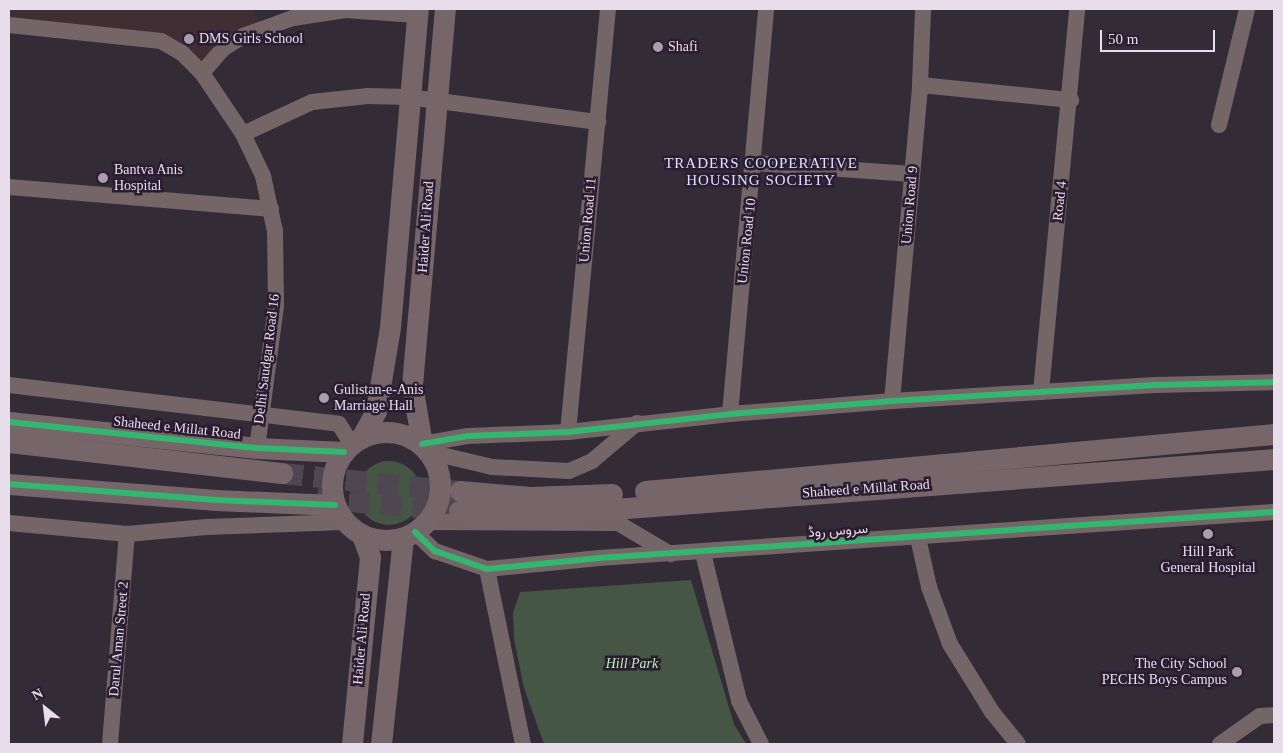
<!DOCTYPE html>
<html>
<head>
<meta charset="utf-8">
<style>
  body { margin:0 }
  #map { position:relative; width:1283px; height:753px; overflow:hidden; background:#332b36; font-family:"Times New Roman",Vazirmatn,serif }
  div>[style] { position:absolute }
  .education>* { inset:0; background:#402e35 }
  .green>* { inset:0; background:#455644 }
  .round { border-radius:50% }
  .major-tunnel>* { height:21px; margin-top:-10.5px; transform-origin:0; background:repeating-linear-gradient(90deg,#4e4651 0 21px,transparent 0 32px) }
  .minor>* { height:16px; margin:-8px; padding:0 8px; transform-origin:8px; border-radius:8px; background:#746566 }
  .major>* { height:21px; margin:-10.5px; padding:0 10.5px; transform-origin:10.5px; border-radius:10.5px; background:#766569 }
  .major>.ring { margin:-10.5px; padding:0; box-sizing:content-box; background:none; border:21px solid #766569; border-radius:50% }
  .cycleway>* { height:6px; margin:-3px; padding:0 3px; transform-origin:3px; border-radius:3px; background:#33b770 }
  .dots>* { width:14px; height:14px; translate:-50% -50%; box-sizing:border-box; border:2px solid #2b1d31; border-radius:50% }
  span { translate:-50% -50%; white-space:nowrap; text-align:center; line-height:1.15; -webkit-text-stroke:5px #2b1d31; paint-order:stroke }
  .poi-label { font-size:14px; color:#e7ddeb }
  .left { translate:0 -50%; text-align:left }
  .right { translate:-100% -50%; text-align:right }
  .street-label { font-size:14px; color:#e7ddeb }
  .park-label { font-size:14px; color:#b8f3b4; font-style:italic }
  .neighbourhood-label { font-size:15px; color:#d7e3ff; letter-spacing:1px }
  .frame { position:absolute; inset:0; border:10px solid #e7ddeb; pointer-events:none }
  .north { position:absolute; left:20px; top:683px; width:50px; height:50px; -webkit-text-stroke:4px #2b1d31; paint-order:stroke; rotate:331deg; font-size:14px; font-weight:700; line-height:20px; text-align:center; color:#e7ddeb }
  .north::after { content:''; display:block; margin:auto; width:18px; height:22px; background:#e7ddeb; clip-path:polygon(50% 0,100% 100%,50% 72%,0 100%) }
  .scale { position:absolute; left:1100px; top:30px; width:115px; height:22px; box-sizing:border-box; border:2px solid #e7ddeb; border-top:0; padding-left:6px; font-size:15px; line-height:18px; white-space:nowrap; color:#e7ddeb; -webkit-text-stroke:4px #2b1d31; paint-order:stroke }
</style>
</head>
<body>
<div id="map">
  <div class="education">
    <div style="clip-path:polygon(9px 9px,252px 9px,262px 26px,202px 73px,161px 41px,9px 25px)"></div>
  </div>
  <div class="green">
    <div class="round" style="left:357px;top:461px;width:64px;height:64px"></div>
    <div style="clip-path:polygon(691px 580px,734px 724px,746px 744px,544px 744px,524px 688px,514px 639px,513px 613px,520px 592px)"></div>
  </div>
  <div class="major-tunnel">
    <div style="left:282px;top:473px;width:179px;rotate:5.8deg"></div>
    <div style="left:317px;top:498px;width:143px;rotate:5.2deg"></div>
  </div>
  <div class="minor">
    <div style="left:9px;top:25px;width:153px;rotate:6deg"></div>
    <div style="left:161px;top:41px;width:24px;rotate:30deg"></div>
    <div style="left:182px;top:53px;width:28px;rotate:45deg"></div>
    <div style="left:202px;top:73px;width:73px;rotate:56.1deg"></div>
    <div style="left:243px;top:134px;width:47px;rotate:64.5deg"></div>
    <div style="left:263px;top:176px;width:56px;rotate:77.7deg"></div>
    <div style="left:275px;top:231px;width:75px;rotate:89.2deg"></div>
    <div style="left:276px;top:306px;width:143px;rotate:97.6deg"></div>
    <div style="left:202px;top:73px;width:33px;rotate:-49deg"></div>
    <div style="left:224px;top:48px;width:22px;rotate:-32deg"></div>
    <div style="left:243px;top:36px;width:53px;rotate:-19.8deg"></div>
    <div style="left:293px;top:18px;width:53px;rotate:-8.7deg"></div>
    <div style="left:345px;top:10px;width:72px;rotate:4deg"></div>
    <div style="left:920px;top:85px;width:152px;rotate:5.7deg"></div>
    <div style="left:1219px;top:125px;width:119px;rotate:-76.4deg"></div>
    <div style="left:243px;top:134px;width:76px;rotate:-24.9deg"></div>
    <div style="left:312px;top:102px;width:56px;rotate:-6.1deg"></div>
    <div style="left:368px;top:96px;width:40px;rotate:1.4deg"></div>
    <div style="left:408px;top:97px;width:192px;rotate:7.5deg"></div>
    <div style="left:754px;top:163px;width:158px;rotate:4deg"></div>
    <div style="left:9px;top:187px;width:263px;rotate:4.8deg"></div>
    <div style="left:9px;top:385px;width:332px;rotate:6.7deg"></div>
    <div style="left:339px;top:424px;width:25px;rotate:58deg"></div>
    <div style="left:1041px;top:392px;width:385px;rotate:-84.6deg"></div>
    <div style="left:892px;top:401px;width:317px;rotate:-84.9deg"></div>
    <div style="left:920px;top:85px;width:76px;rotate:-87.7deg"></div>
    <div style="left:730px;top:414px;width:407px;rotate:-84.9deg"></div>
    <div style="left:568px;top:432px;width:425px;rotate:-84.6deg"></div>
    <div style="left:422px;top:444px;width:47px;rotate:-9.9deg"></div>
    <div style="left:468px;top:436px;width:100px;rotate:-2.3deg"></div>
    <div style="left:568px;top:432px;width:163px;rotate:-6.3deg"></div>
    <div style="left:730px;top:414px;width:163px;rotate:-4.6deg"></div>
    <div style="left:892px;top:401px;width:263px;rotate:-3.5deg"></div>
    <div style="left:1155px;top:385px;width:119px;rotate:-1.4deg"></div>
    <div style="left:429px;top:452px;width:65px;rotate:13.4deg"></div>
    <div style="left:492px;top:467px;width:77px;rotate:3deg"></div>
    <div style="left:569px;top:471px;width:25px;rotate:-23deg"></div>
    <div style="left:592px;top:461px;width:59px;rotate:-40.2deg"></div>
    <div style="left:426px;top:522px;width:192px;rotate:0.3deg"></div>
    <div style="left:618px;top:523px;width:61px;rotate:30.8deg"></div>
    <div style="left:9px;top:523px;width:119px;rotate:5.3deg"></div>
    <div style="left:127px;top:534px;width:80px;rotate:-5deg"></div>
    <div style="left:207px;top:527px;width:138px;rotate:-2.1deg"></div>
    <div style="left:415px;top:532px;width:28px;rotate:44deg"></div>
    <div style="left:435px;top:551px;width:55px;rotate:19.1deg"></div>
    <div style="left:487px;top:569px;width:113px;rotate:-5.6deg"></div>
    <div style="left:599px;top:558px;width:677px;rotate:-3.9deg"></div>
    <div style="left:918px;top:538px;width:50px;rotate:77.3deg"></div>
    <div style="left:929px;top:587px;width:61px;rotate:69.8deg"></div>
    <div style="left:950px;top:644px;width:80px;rotate:58.3deg"></div>
    <div style="left:992px;top:712px;width:41px;rotate:50.9deg"></div>
    <div style="left:703px;top:553px;width:152px;rotate:76.3deg"></div>
    <div style="left:739px;top:701px;width:48px;rotate:62.9deg"></div>
    <div style="left:487px;top:569px;width:179px;rotate:78.4deg"></div>
    <div style="left:110px;top:744px;width:211px;rotate:-85.4deg"></div>
    <div style="left:1220px;top:744px;width:49px;rotate:-35deg"></div>
    <div style="left:1260px;top:716px;width:14px;rotate:-4deg"></div>
  </div>
  <div class="major">
    <div style="left:9px;top:422px;width:249px;rotate:6deg"></div>
    <div style="left:257px;top:448px;width:87px;rotate:2.6deg"></div>
    <div class="ring" style="left:332px;top:432px;width:87px;height:87px"></div>
    <div style="left:361px;top:438px;width:31px;rotate:-61deg"></div>
    <div style="left:376px;top:411px;width:85px;rotate:-80.5deg"></div>
    <div style="left:390px;top:327px;width:319px;rotate:-85deg"></div>
    <div style="left:9px;top:442px;width:275px;rotate:6.5deg"></div>
    <div style="left:422px;top:444px;width:60px;rotate:-99.6deg"></div>
    <div style="left:412px;top:385px;width:377px;rotate:-85deg"></div>
    <div style="left:9px;top:484px;width:208px;rotate:4.4deg"></div>
    <div style="left:216px;top:500px;width:119px;rotate:2.4deg"></div>
    <div style="left:460px;top:491px;width:70px;rotate:4.9deg"></div>
    <div style="left:530px;top:497px;width:82px;rotate:-2.1deg"></div>
    <div style="left:645px;top:491px;width:632px;rotate:-5.18deg"></div>
    <div style="left:459px;top:511px;width:128px"></div>
    <div style="left:587px;top:511px;width:689px;rotate:-4.33deg"></div>
    <div style="left:352px;top:744px;width:188px;rotate:-84.5deg"></div>
    <div style="left:370px;top:557px;width:23px;rotate:-110deg"></div>
    <div style="left:381px;top:744px;width:207px;rotate:-83.9deg"></div>
  </div>
  <div class="cycleway">
    <div style="left:9px;top:422px;width:249px;rotate:6deg"></div>
    <div style="left:257px;top:448px;width:87px;rotate:2.6deg"></div>
    <div style="left:422px;top:444px;width:47px;rotate:-9.9deg"></div>
    <div style="left:468px;top:436px;width:100px;rotate:-2.3deg"></div>
    <div style="left:568px;top:432px;width:163px;rotate:-6.3deg"></div>
    <div style="left:730px;top:414px;width:163px;rotate:-4.6deg"></div>
    <div style="left:892px;top:401px;width:263px;rotate:-3.5deg"></div>
    <div style="left:1155px;top:385px;width:119px;rotate:-1.4deg"></div>
    <div style="left:9px;top:484px;width:208px;rotate:4.4deg"></div>
    <div style="left:216px;top:500px;width:119px;rotate:2.4deg"></div>
    <div style="left:415px;top:532px;width:28px;rotate:44deg"></div>
    <div style="left:435px;top:551px;width:55px;rotate:19.1deg"></div>
    <div style="left:487px;top:569px;width:113px;rotate:-5.6deg"></div>
    <div style="left:599px;top:558px;width:677px;rotate:-3.9deg"></div>
  </div>
  <div class="dots">
    <div style="left:189px;top:39px;background:#a89fac"></div>
    <div style="left:658px;top:47px;background:#a89fac"></div>
    <div style="left:103px;top:178px;background:#a89fac"></div>
    <div style="left:324px;top:398px;background:#a89fac"></div>
    <div style="left:1208px;top:534px;background:#a89fac"></div>
    <div style="left:1237px;top:672px;background:#a89fac"></div>
  </div>
  <div class="poi-label">
    <span class="left" style="left:199px;top:39px">DMS Girls School</span>
    <span class="left" style="left:668px;top:47px">Shafi</span>
    <span class="left" style="left:114px;top:178px">Bantva Anis<br>Hospital</span>
    <span class="left" style="left:334px;top:398px">Gulistan-e-Anis<br>Marriage Hall</span>
    <span style="left:1208px;top:560px">Hill Park<br>General Hospital</span>
    <span class="right" style="left:1227px;top:672px">The City School<br>PECHS Boys Campus</span>
  </div>
  <div class="street-label">
    <span style="left:1060px;top:201px;rotate:-84deg">Road 4</span>
    <span style="left:910px;top:205px;rotate:-85deg">Union Road 9</span>
    <span style="left:588px;top:220px;rotate:-85deg">Union Road 11</span>
    <span style="left:426px;top:227px;rotate:-86deg">Haider Ali Road</span>
    <span style="left:747px;top:241px;rotate:-84deg">Union Road 10</span>
    <span style="left:267px;top:359px;rotate:-83deg">Delhi Saudgar Road 16</span>
    <span style="left:177px;top:428px;rotate:6deg">Shaheed e Millat Road</span>
    <span style="left:866px;top:489px;rotate:-4deg">Shaheed e Millat Road</span>
    <span style="left:838px;top:531px;rotate:-4deg">سروس روڈ</span>
    <span style="left:119px;top:639px;rotate:-85deg">Darul Aman Street 2</span>
    <span style="left:362px;top:639px;rotate:-85deg">Haider Ali Road</span>
  </div>
  <div class="park-label">
    <span style="left:632px;top:664px">Hill Park</span>
  </div>
  <div class="neighbourhood-label">
    <span style="left:761px;top:172px">TRADERS COOPERATIVE<br>HOUSING SOCIETY</span>
  </div>
  <div class="frame"></div>
  <div class="north">N</div>
  <div class="scale">50 m</div>
</div>
</body>
</html>
